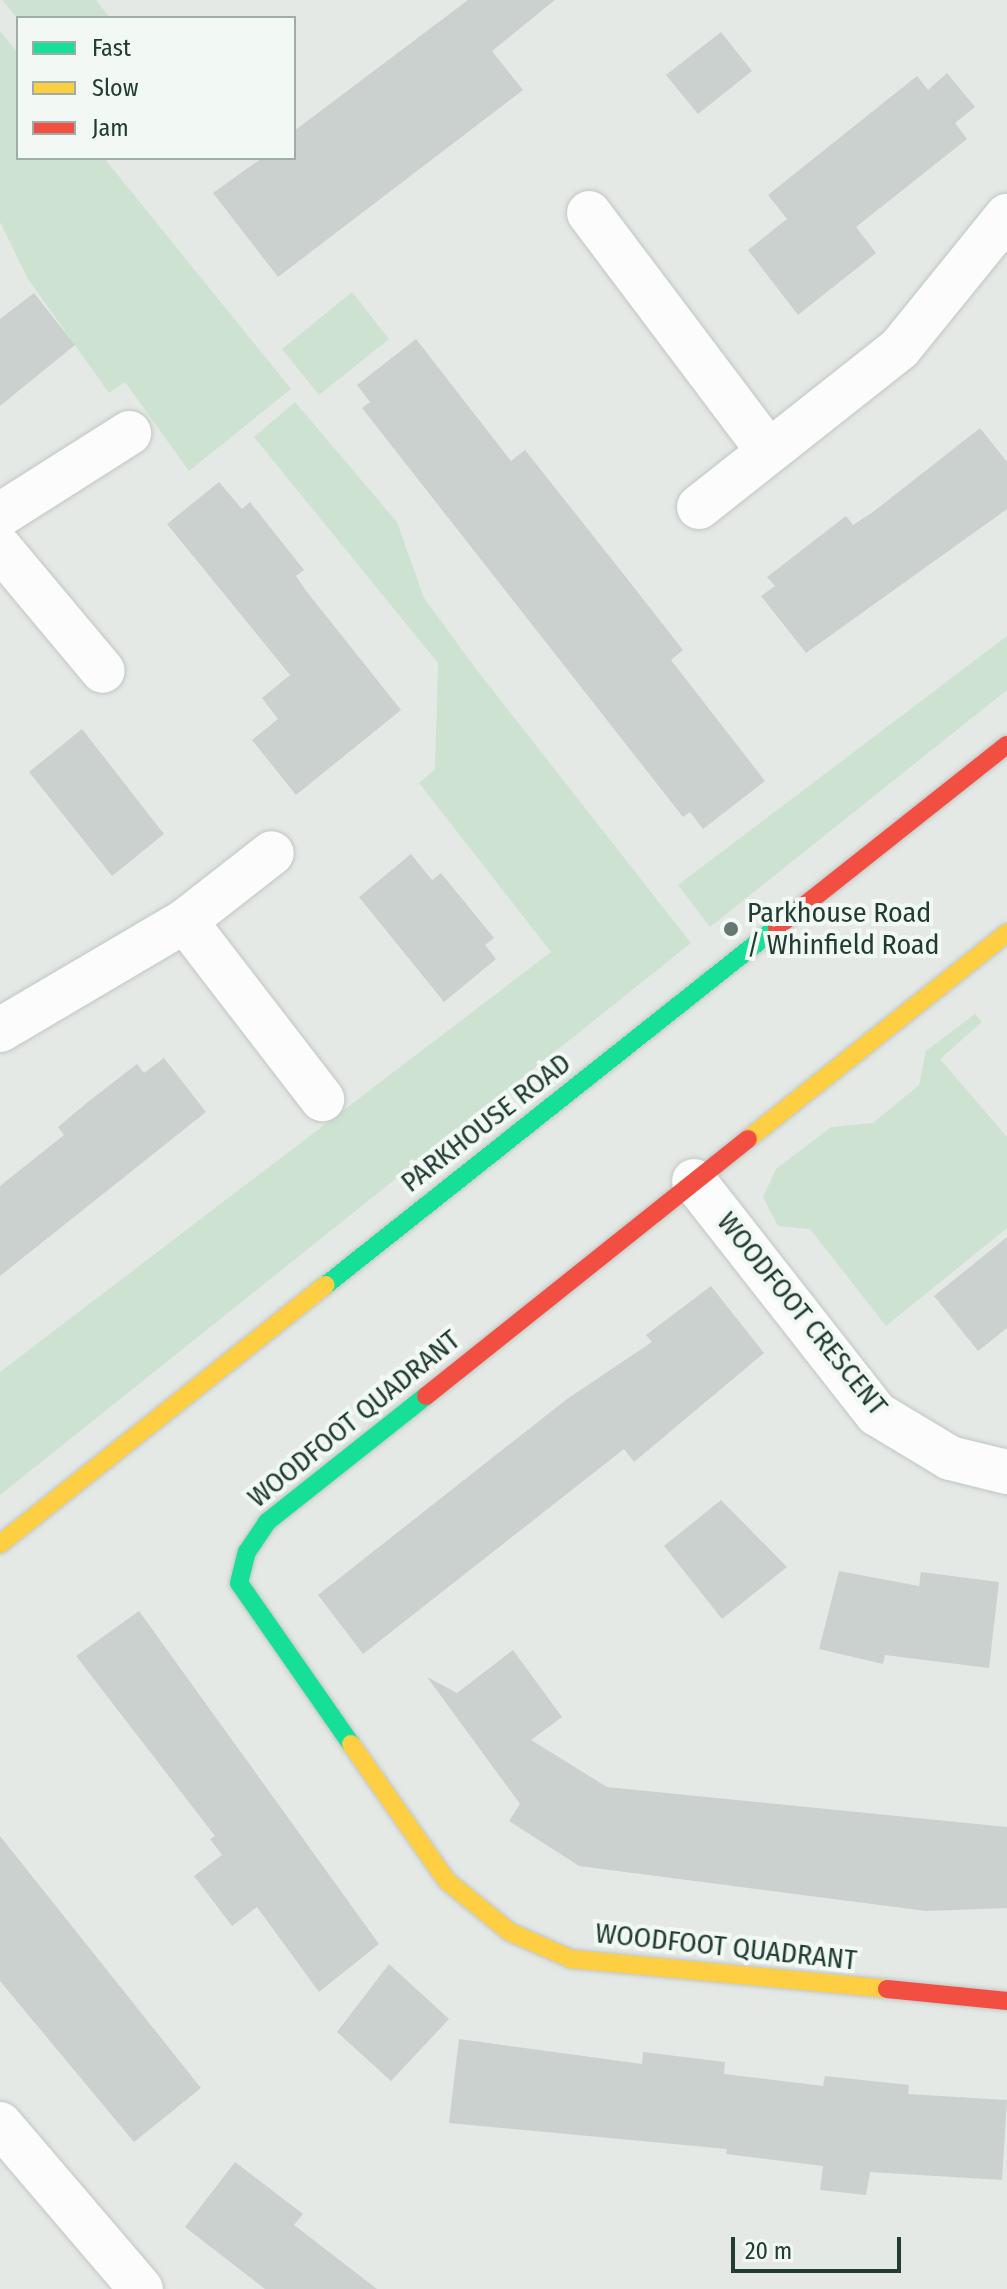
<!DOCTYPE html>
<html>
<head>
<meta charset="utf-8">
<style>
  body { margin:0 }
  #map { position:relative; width:1007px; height:2289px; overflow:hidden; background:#e4e9e6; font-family:"Fira Sans Condensed",sans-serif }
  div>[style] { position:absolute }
  .green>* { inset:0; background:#cde2d1 }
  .building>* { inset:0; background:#cbd1ce }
  .roads { filter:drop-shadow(0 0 2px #c1c6c3) drop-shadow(0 0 2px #c1c6c3) }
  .street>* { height:44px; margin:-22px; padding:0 22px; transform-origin:22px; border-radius:22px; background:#fbfcfb }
  .fast>* { height:18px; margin:-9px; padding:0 9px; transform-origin:9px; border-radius:9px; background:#16e098 }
  .slow>* { height:18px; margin:-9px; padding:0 9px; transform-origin:9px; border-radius:9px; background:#ffcf43 }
  .jam>* { height:18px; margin:-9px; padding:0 9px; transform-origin:9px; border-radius:9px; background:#f24e42 }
  .dots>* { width:22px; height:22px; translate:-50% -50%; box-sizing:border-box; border:4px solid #f2f8f4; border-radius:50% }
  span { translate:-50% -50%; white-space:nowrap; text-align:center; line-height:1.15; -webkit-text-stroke:8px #f2f8f4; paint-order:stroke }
  .poi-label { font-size:28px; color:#213d33 }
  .left { translate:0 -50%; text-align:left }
  .street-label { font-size:28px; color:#213d33 }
  .legend { position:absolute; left:16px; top:16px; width:280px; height:144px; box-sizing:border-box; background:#f2f8f4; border:2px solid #9eada7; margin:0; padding:10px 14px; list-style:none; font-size:24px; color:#213d33 }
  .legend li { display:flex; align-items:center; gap:16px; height:40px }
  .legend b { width:40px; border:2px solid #9eada7 }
  .scale { position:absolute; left:731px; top:2237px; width:170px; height:36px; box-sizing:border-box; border:4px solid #213d33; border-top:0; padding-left:10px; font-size:24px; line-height:28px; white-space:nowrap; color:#213d33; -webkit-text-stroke:6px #f2f8f4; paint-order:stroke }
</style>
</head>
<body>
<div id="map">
  <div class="green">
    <div style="clip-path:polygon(2px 0,96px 0,110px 18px,18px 19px)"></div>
    <div style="clip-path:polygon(0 31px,18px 53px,18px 158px,104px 158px,291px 389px,189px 471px,125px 382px,109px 393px,28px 279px,0 222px)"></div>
    <div style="clip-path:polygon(352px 292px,389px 339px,319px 395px,282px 349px)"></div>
    <div style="clip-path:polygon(295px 402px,397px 522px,424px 598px,476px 669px,691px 943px,0 1495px,0 1372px,551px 952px,419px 783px,435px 769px,438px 663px,254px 437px)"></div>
    <div style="clip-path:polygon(1007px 636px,1007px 690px,710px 927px,678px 885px)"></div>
    <div style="clip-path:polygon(975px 1014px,982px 1022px,940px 1059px,1007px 1137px,1007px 1228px,886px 1326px,810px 1229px,778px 1226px,763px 1197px,776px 1169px,831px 1127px,873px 1123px,919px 1085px,926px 1051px)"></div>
  </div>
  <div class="building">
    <div style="clip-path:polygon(468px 0,555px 0,492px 51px,523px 90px,278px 277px,213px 193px,262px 158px,294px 158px,294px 131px)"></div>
    <div style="clip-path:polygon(721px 32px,752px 71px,698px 114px,666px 75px)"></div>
    <div style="clip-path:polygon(947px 73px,975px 107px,955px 123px,967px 139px,856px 227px,876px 253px,798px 315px,748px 250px,787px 219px,768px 195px,917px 76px,928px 90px)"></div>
    <div style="clip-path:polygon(34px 293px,75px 345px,0 406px,0 319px)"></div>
    <div style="clip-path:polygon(416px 339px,511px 461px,525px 450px,625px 576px,683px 650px,671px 660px,765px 781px,703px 829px,690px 812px,683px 817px,362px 408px,370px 402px,357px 385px)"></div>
    <div style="clip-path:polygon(980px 428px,1007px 462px,1007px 509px,806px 653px,761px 596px,775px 586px,767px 577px,846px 516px,853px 525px,873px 512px)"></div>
    <div style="clip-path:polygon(219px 482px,242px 509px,250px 502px,304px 570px,296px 576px,307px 592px,401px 710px,296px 795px,252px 740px,278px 719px,262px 698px,290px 675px,167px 524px)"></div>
    <div style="clip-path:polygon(82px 729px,164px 834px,112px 876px,29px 772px)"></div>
    <div style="clip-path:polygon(411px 854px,432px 880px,441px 873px,494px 938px,485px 945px,496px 959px,444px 1002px,359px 897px)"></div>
    <div style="clip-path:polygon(164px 1058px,206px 1112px,0 1276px,0 1186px,64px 1135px,58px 1127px,89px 1101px,137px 1064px,144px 1073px)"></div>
    <div style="clip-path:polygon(1007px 1237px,1007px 1328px,978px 1351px,934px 1296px)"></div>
    <div style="clip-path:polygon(711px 1286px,764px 1353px,634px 1462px,624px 1449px,363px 1654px,318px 1595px,567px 1399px,652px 1342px,646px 1335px)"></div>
    <div style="clip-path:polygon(721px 1500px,787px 1567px,722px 1619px,664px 1546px)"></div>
    <div style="clip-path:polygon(839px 1571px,919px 1586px,921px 1572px,999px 1582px,989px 1668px,885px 1655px,883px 1664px,819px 1649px)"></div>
    <div style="clip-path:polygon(139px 1611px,379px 1944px,319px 1992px,257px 1907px,232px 1926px,194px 1876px,222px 1855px,210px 1839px,215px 1836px,76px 1656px)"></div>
    <div style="clip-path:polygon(513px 1650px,562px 1717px,531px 1740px,607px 1787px,1007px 1827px,1007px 1908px,926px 1911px,579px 1866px,509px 1821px,520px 1804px,427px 1677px,457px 1693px)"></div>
    <div style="clip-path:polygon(0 1836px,201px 2088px,134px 2142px,0 1981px)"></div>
    <div style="clip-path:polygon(389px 1964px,449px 2019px,391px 2081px,337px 2032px)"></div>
    <div style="clip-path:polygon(459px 2039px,642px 2064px,643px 2052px,725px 2062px,724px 2074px,823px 2086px,825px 2076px,909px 2085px,908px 2094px,1007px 2100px,1002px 2180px,870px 2172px,866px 2195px,820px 2190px,823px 2166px,726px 2154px,727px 2149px,449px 2123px)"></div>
    <div style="clip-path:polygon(235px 2162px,303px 2214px,294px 2225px,377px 2289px,265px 2289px,185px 2227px)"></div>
  </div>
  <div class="roads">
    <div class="street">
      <div style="left:589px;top:213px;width:296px;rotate:53deg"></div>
      <div style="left:699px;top:507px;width:256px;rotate:-38.3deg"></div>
      <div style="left:900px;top:348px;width:170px;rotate:-51deg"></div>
      <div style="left:0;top:515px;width:153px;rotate:-32.4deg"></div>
      <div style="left:0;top:548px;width:160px;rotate:50.1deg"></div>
      <div style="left:185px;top:921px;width:225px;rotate:52.4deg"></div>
      <div style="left:0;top:1030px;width:215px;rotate:-30.5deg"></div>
      <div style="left:185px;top:921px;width:110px;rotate:-38deg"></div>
      <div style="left:694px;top:1181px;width:296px;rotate:51.9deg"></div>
      <div style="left:877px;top:1414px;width:85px;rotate:31.1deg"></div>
      <div style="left:950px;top:1458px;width:59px;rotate:13.8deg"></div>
      <div style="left:0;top:2124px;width:217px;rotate:49.5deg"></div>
    </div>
    <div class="fast">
      <div style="left:326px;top:1285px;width:576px;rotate:-38.44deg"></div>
      <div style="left:351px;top:1744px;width:196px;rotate:-124.8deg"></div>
      <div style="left:239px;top:1583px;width:32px;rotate:-76deg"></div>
      <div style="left:247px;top:1552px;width:36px;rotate:-56deg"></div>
      <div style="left:267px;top:1522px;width:203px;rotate:-38.4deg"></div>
    </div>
    <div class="slow">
      <div style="left:748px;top:1139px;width:331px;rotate:-38.5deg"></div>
      <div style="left:0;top:1544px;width:416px;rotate:-38.5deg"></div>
      <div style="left:351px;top:1744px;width:167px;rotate:55deg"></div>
      <div style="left:447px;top:1881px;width:81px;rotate:39deg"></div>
      <div style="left:510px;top:1932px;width:67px;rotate:23.9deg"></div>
      <div style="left:571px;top:1959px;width:317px;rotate:5.4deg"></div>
    </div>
    <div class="jam">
      <div style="left:777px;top:927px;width:293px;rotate:-38.4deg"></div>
      <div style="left:426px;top:1396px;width:412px;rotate:-38.6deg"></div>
      <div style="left:887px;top:1989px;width:121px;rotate:5.7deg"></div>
    </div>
  </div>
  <div class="dots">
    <div style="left:731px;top:929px;background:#657972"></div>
  </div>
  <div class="poi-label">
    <span class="left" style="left:747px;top:929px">Parkhouse Road<br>/ Whinfield Road</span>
  </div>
  <div class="street-label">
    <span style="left:486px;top:1123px;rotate:-38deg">PARKHOUSE ROAD</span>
    <span style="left:802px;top:1314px;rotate:51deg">WOODFOOT CRESCENT</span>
    <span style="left:354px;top:1419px;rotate:-39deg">WOODFOOT QUADRANT</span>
    <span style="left:726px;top:1947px;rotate:6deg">WOODFOOT QUADRANT</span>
  </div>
  <ul class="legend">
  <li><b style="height:10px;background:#16e098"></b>Fast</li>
  <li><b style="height:10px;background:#ffcf43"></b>Slow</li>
  <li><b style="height:10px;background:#f24e42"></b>Jam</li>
  </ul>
  <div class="scale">20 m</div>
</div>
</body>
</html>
